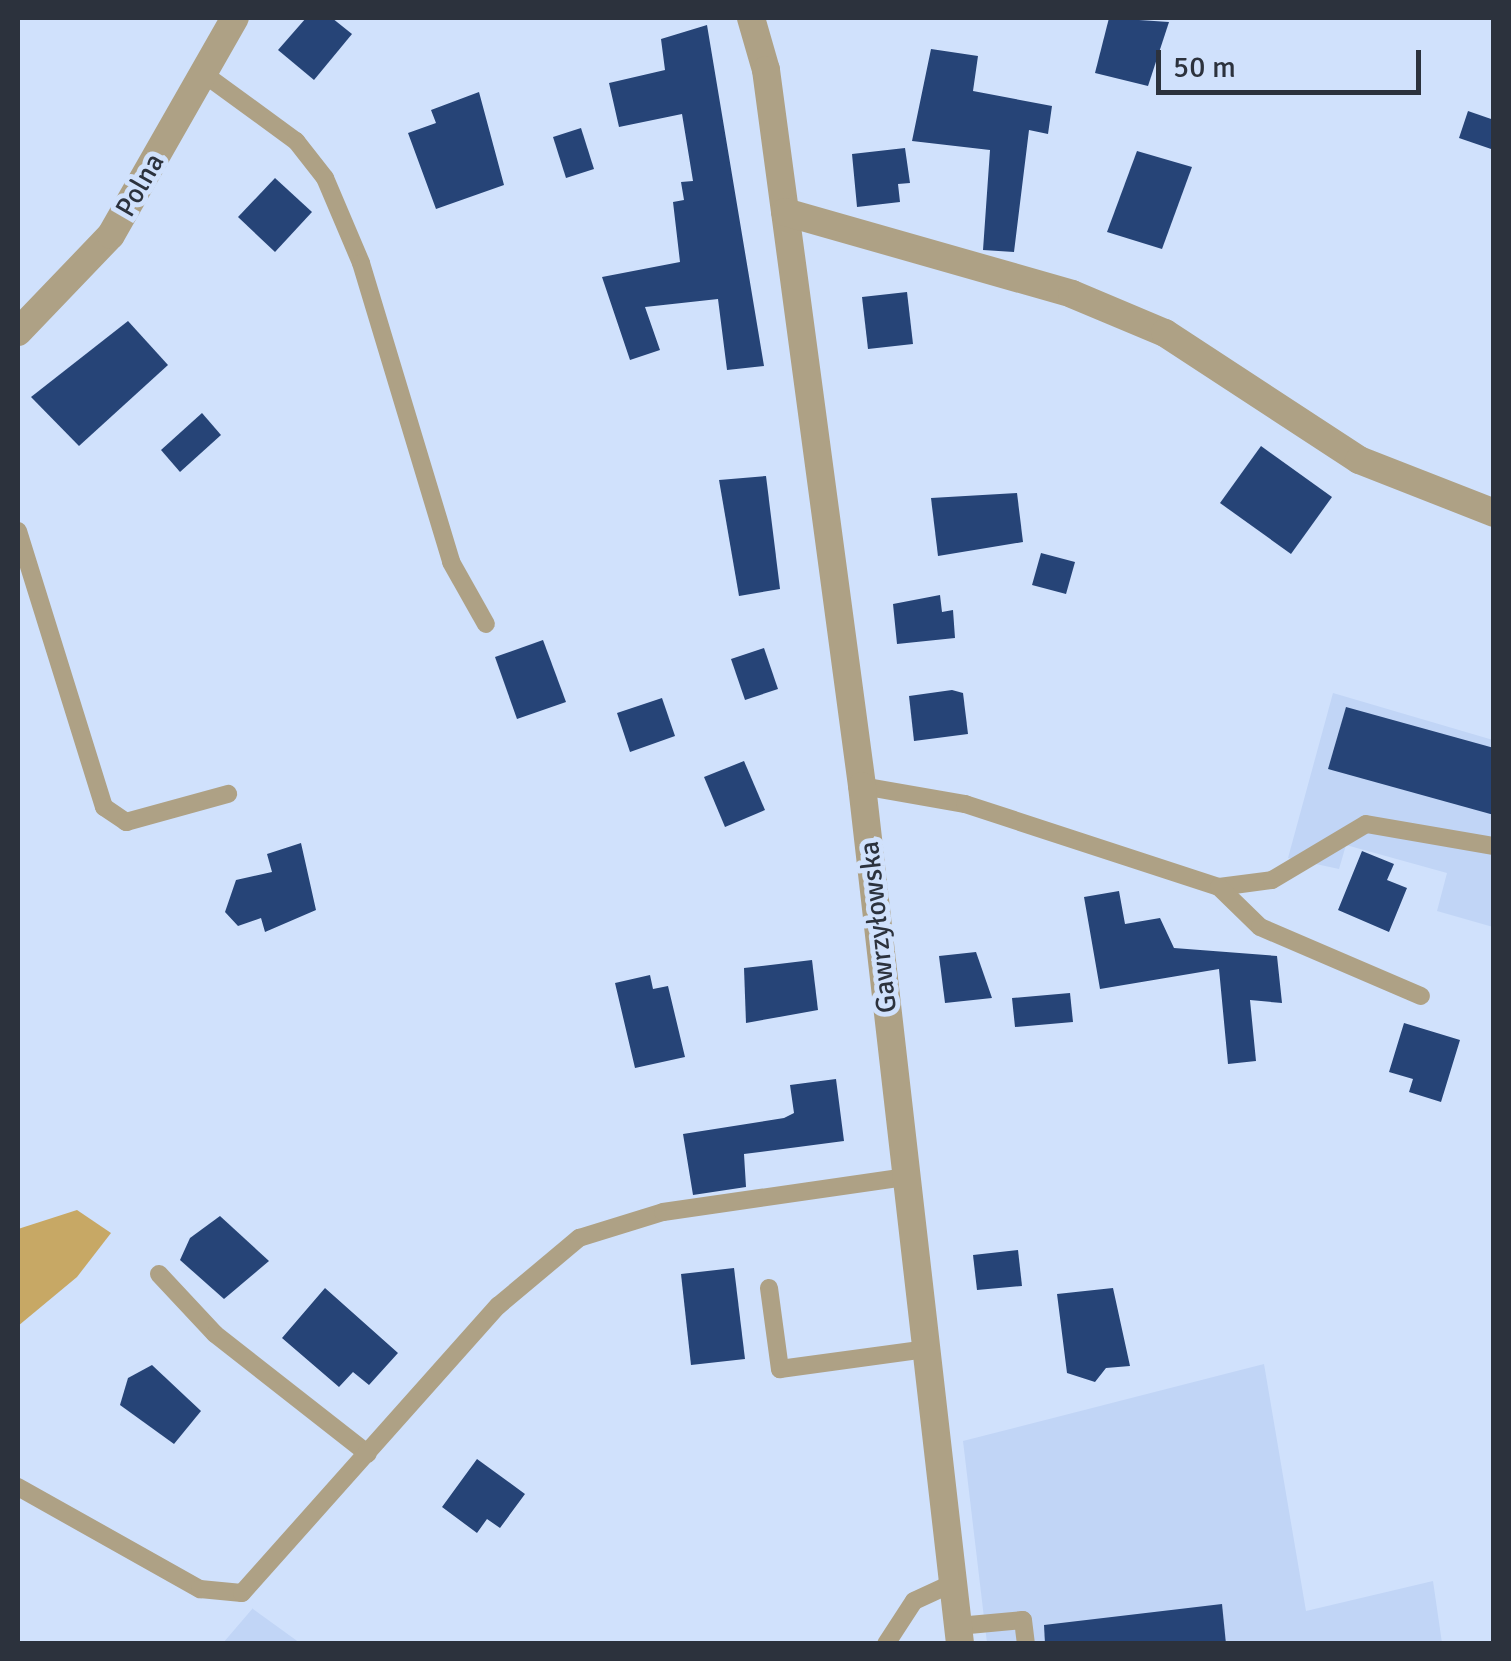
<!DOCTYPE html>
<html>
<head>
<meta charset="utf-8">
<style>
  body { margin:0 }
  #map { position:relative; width:1511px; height:1661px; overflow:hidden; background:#d0e1fc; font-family:Signika,sans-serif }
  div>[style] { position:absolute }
  .built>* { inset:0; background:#c1d5f6 }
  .forest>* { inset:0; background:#c7a865 }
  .building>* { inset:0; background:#264477 }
  .service>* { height:18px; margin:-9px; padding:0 9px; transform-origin:9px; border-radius:9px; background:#aea185 }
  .minor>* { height:28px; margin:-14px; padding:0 14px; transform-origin:14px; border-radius:14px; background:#aea185 }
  span { translate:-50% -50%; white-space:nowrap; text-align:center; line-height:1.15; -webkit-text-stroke:10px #d0e1fc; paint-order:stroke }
  .street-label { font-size:28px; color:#2c323d }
  .frame { position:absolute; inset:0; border:20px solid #2c323d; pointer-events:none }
  .scale { position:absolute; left:1156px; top:50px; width:265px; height:45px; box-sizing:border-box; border:5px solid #2c323d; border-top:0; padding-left:12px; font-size:30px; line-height:35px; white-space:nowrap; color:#2c323d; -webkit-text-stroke:8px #d0e1fc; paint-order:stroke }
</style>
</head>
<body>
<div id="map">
  <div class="built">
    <div style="clip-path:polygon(1333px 693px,1493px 740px,1493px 927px,1437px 911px,1447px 873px,1346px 845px,1339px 869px,1288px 858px)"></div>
    <div style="clip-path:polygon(1264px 1364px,1306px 1611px,1433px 1581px,1442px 1643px,987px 1643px,963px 1441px)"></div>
    <div style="clip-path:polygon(253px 1608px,253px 1609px,300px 1643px,223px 1643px)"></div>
  </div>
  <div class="forest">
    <div style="clip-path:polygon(77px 1210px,111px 1233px,77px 1277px,18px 1326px,18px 1229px)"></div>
  </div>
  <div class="building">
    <div style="clip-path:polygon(306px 18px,332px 18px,352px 34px,314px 80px,278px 50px)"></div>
    <div style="clip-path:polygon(1109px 18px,1169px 22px,1148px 86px,1095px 73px)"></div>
    <div style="clip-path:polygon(707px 25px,764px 366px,727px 370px,718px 299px,645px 307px,660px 350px,630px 360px,602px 277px,680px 262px,673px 202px,684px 200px,681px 182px,693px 181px,682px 114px,619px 127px,609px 83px,665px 70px,661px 39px)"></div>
    <div style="clip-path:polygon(931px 49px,978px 56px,973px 91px,1052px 106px,1048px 134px,1029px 130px,1014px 252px,983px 250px,990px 150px,912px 141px)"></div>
    <div style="clip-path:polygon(479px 92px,504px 185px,436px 209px,408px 133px,436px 123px,431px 110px)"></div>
    <div style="clip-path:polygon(1468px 111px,1494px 120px,1494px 150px,1459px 138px)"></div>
    <div style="clip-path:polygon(581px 128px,594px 169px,566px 178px,553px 137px)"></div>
    <div style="clip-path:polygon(905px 148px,910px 183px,898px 184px,900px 202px,857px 207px,852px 154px)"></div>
    <div style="clip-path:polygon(1137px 151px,1192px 167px,1162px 249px,1107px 232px)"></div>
    <div style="clip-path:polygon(275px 178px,312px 212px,275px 252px,238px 217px)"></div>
    <div style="clip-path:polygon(907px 292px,913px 344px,868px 349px,862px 297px)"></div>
    <div style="clip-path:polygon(128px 321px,168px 365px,79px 446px,31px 397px)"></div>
    <div style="clip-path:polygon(202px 413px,221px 435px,180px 472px,161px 450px)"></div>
    <div style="clip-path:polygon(1261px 446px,1332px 497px,1291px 554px,1220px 503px)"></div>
    <div style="clip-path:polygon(766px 476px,780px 589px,739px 596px,719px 480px)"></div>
    <div style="clip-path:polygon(1017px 493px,1023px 542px,938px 556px,931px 498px)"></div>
    <div style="clip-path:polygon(1041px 553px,1075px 562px,1066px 594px,1032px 585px)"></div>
    <div style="clip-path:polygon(940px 595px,942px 612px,953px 610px,955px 638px,897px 644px,893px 604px)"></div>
    <div style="clip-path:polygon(543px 640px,566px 702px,517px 719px,495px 657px)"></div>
    <div style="clip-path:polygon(764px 648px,778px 689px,745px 700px,731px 659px)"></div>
    <div style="clip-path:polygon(952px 690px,963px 693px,968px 734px,914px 741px,909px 696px)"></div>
    <div style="clip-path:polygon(662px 698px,675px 736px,630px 752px,617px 713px)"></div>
    <div style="clip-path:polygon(1346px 707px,1494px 748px,1494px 815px,1328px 769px)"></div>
    <div style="clip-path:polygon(744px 761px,765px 810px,725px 827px,704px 777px)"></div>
    <div style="clip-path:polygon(301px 843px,316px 910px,265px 932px,261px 918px,238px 926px,225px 912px,236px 880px,272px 872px,267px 854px)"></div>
    <div style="clip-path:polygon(1362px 851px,1394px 864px,1387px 880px,1407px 888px,1389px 932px,1338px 910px)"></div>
    <div style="clip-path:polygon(1119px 891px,1125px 924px,1160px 918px,1174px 948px,1277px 956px,1282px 1003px,1250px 1000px,1256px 1061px,1228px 1064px,1219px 969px,1100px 989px,1084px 897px)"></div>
    <div style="clip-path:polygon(976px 952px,992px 998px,945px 1003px,939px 956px)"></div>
    <div style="clip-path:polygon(812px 960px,818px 1010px,746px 1023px,744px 968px)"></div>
    <div style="clip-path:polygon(650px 975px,653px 989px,668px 986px,685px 1057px,635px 1068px,615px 983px)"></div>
    <div style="clip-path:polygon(1070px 993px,1073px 1022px,1015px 1027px,1012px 998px)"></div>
    <div style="clip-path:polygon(1404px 1023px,1460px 1040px,1441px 1102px,1409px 1092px,1413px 1079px,1389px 1072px)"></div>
    <div style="clip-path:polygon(836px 1079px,844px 1141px,744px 1154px,746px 1187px,693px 1195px,683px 1134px,784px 1118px,794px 1113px,790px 1085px)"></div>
    <div style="clip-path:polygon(220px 1216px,269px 1261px,224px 1299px,180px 1260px,190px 1238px)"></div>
    <div style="clip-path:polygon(1018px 1250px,1022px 1286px,977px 1290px,973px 1255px)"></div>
    <div style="clip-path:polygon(734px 1268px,745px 1359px,691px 1365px,681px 1274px)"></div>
    <div style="clip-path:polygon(325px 1288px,398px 1353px,369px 1385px,353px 1372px,339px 1387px,282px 1338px)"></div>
    <div style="clip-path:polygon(1113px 1288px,1130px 1366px,1106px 1368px,1095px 1382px,1067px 1373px,1057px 1294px)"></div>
    <div style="clip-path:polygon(152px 1365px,201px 1411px,174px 1444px,120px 1405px,128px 1378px)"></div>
    <div style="clip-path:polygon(477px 1459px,525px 1494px,500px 1528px,487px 1519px,477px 1533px,442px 1507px)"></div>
    <div style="clip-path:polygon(1222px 1604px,1226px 1644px,1045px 1644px,1044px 1625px)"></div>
  </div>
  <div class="service">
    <div style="left:204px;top:74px;width:114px;rotate:36.1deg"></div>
    <div style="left:296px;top:141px;width:47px;rotate:51.9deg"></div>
    <div style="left:325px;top:178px;width:92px;rotate:67deg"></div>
    <div style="left:361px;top:263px;width:312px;rotate:73.2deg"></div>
    <div style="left:451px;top:562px;width:71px;rotate:60.6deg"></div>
    <div style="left:18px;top:531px;width:289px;rotate:72.7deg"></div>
    <div style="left:104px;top:807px;width:27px;rotate:34deg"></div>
    <div style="left:126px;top:822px;width:106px;rotate:-15.4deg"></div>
    <div style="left:862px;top:786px;width:105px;rotate:9.9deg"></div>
    <div style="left:965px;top:804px;width:267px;rotate:18.1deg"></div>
    <div style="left:1219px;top:887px;width:53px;rotate:-7.5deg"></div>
    <div style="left:1272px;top:880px;width:109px;rotate:-30.8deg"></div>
    <div style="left:1366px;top:824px;width:130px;rotate:9.8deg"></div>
    <div style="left:1219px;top:887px;width:57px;rotate:44.3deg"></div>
    <div style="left:1260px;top:927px;width:175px;rotate:23.2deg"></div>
    <div style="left:159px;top:1274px;width:82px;rotate:47deg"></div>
    <div style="left:215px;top:1334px;width:194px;rotate:38.1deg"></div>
    <div style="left:769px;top:1288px;width:82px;rotate:82.3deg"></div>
    <div style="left:780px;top:1369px;width:147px;rotate:-7.8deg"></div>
    <div style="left:18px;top:1487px;width:209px;rotate:29.3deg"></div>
    <div style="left:200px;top:1589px;width:42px;rotate:5.4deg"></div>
    <div style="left:242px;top:1593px;width:385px;rotate:-48.3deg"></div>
    <div style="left:498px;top:1306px;width:106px;rotate:-40deg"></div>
    <div style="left:579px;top:1238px;width:88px;rotate:-17.2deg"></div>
    <div style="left:663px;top:1212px;width:246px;rotate:-8.2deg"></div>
    <div style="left:958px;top:1626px;width:65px;rotate:-5.3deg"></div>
    <div style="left:1023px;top:1620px;width:24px;rotate:83deg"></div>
    <div style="left:886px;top:1644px;width:51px;rotate:-56.9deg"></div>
    <div style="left:914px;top:1601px;width:43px;rotate:-24.8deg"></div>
  </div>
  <div class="minor">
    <div style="left:751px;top:18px;width:54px;rotate:73.9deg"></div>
    <div style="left:766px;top:70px;width:722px;rotate:82.36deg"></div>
    <div style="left:862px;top:786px;width:864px;rotate:83.48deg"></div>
    <div style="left:785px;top:212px;width:298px;rotate:15.9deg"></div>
    <div style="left:1072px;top:294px;width:101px;rotate:22.8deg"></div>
    <div style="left:1165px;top:333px;width:232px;rotate:33.2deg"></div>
    <div style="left:1359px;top:460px;width:145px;rotate:21.4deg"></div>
    <div style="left:18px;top:332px;width:134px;rotate:-46.2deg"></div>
    <div style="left:111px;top:235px;width:250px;rotate:-60.3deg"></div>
  </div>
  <div class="street-label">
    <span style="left:140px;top:185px;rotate:-60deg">Polna</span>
    <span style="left:878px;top:927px;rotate:-96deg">Gawrzyłowska</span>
  </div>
  <div class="frame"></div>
  <div class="scale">50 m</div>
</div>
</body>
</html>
